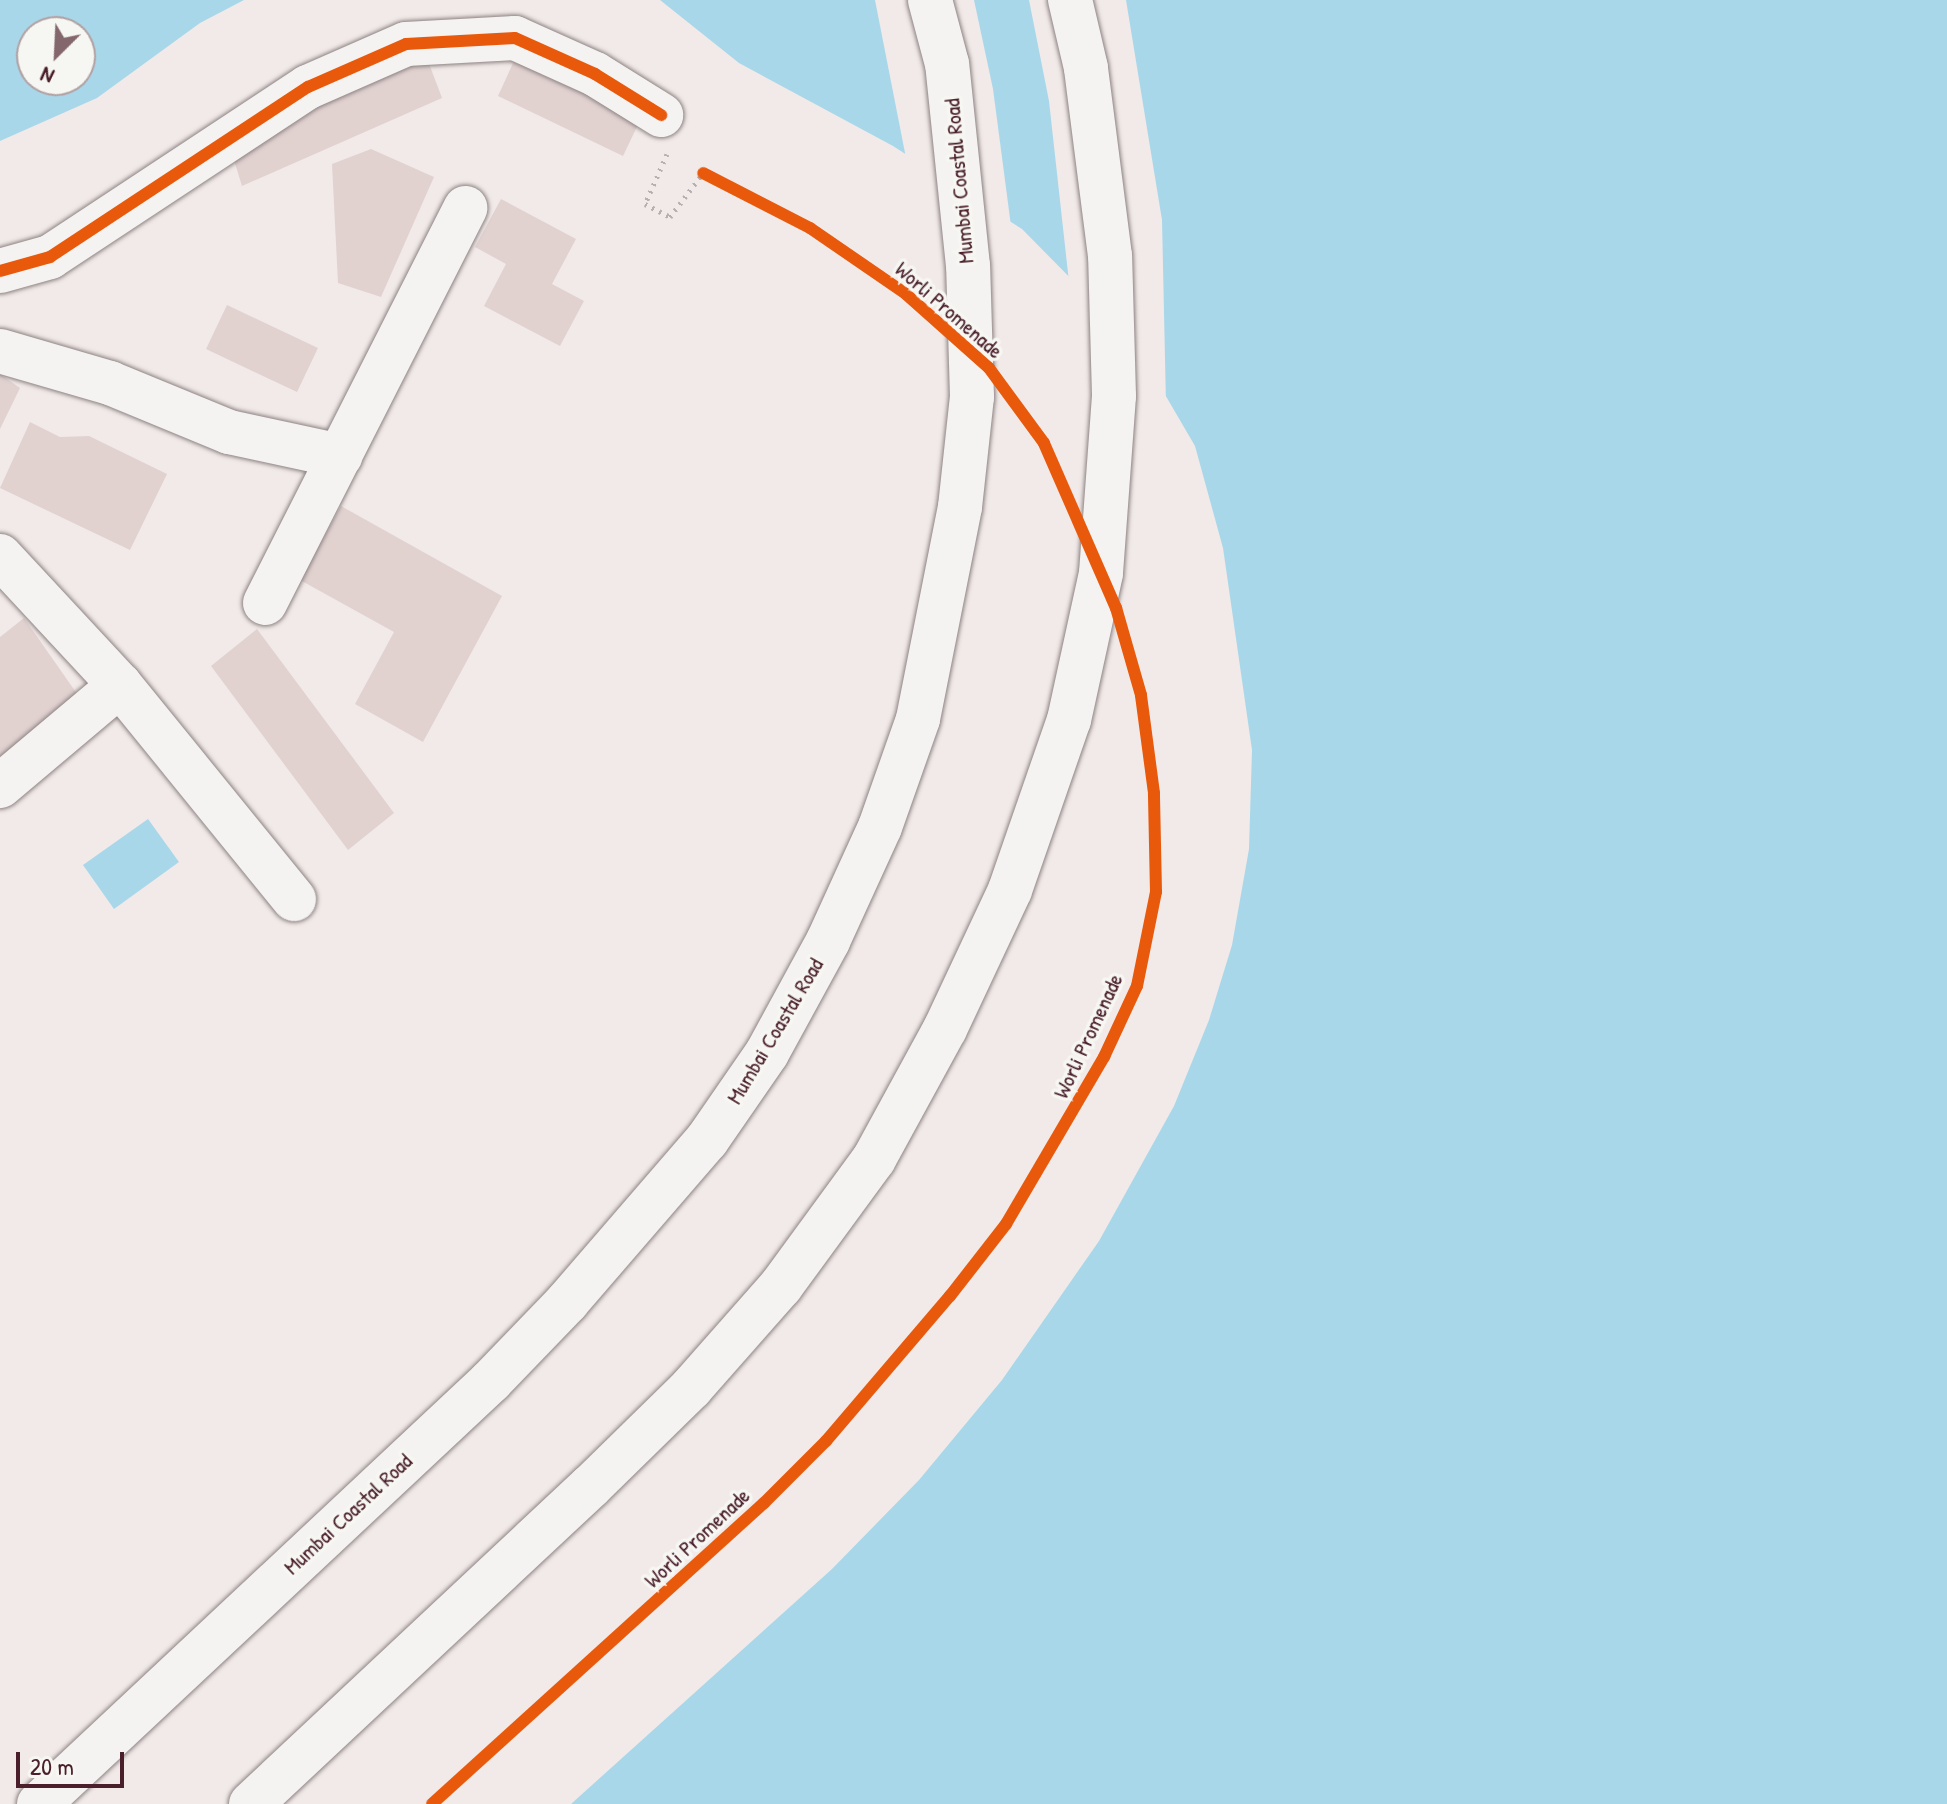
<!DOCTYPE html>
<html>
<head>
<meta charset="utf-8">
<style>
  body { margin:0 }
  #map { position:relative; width:1947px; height:1804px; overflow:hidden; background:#f1eae8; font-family:"Patrick Hand",sans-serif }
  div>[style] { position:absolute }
  .water>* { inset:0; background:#a9d7ea }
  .pier>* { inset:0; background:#f1eae8 }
  .building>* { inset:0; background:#e1d2d0 }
  .path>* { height:5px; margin-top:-2.5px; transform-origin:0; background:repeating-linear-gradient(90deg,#b6b0b0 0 2px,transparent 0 8px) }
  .roads { filter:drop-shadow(0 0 2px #8d8283) drop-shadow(0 0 2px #8d8283) }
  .minor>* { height:44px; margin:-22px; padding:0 22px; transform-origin:22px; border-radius:22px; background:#f4f3f1 }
  .highway>* { height:44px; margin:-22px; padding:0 22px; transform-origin:22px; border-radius:22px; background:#f4f3f1 }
  .cycleway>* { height:12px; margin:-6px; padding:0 6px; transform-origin:6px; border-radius:6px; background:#e8590c }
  span { translate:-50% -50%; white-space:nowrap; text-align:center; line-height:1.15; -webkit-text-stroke:7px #f6f6f2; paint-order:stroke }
  .street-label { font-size:22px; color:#4a1f2b }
  .north { position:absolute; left:16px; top:16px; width:80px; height:80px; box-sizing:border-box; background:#f6f6f2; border:2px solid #b1a0a2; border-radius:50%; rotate:204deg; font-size:22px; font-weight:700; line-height:32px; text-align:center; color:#4a1f2b }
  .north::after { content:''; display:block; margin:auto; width:28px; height:36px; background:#84666d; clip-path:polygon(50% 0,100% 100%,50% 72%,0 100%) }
  .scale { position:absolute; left:16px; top:1752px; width:108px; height:36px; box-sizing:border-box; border:4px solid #4a1f2b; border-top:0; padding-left:10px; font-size:24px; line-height:28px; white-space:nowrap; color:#4a1f2b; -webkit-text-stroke:6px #f6f6f2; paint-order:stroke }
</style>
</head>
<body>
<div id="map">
  <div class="water">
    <div style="clip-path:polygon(evenodd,0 0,244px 0,200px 23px,97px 98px,0 141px,0 0,80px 32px,80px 80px,32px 80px,32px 32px,80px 32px)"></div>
    <div style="clip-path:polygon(660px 0,1947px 0,1947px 1804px,571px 1804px,832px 1569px,919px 1480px,1002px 1380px,1099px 1241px,1174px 1106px,1209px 1020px,1232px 945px,1249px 849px,1252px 750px,1223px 548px,1195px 446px,1153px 374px,1093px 301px,1022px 229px,893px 146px,739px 63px)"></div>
    <div style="clip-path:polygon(148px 819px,179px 862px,114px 909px,83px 865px)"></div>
  </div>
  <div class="pier">
    <div style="clip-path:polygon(875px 0,974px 0,993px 89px,1011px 226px,906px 158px)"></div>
    <div style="clip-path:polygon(1029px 0,1126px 0,1162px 220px,1166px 404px,1150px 377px,1069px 282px,1049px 101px)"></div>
  </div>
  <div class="building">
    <div style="clip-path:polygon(519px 50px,645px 110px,623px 156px,498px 96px)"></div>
    <div style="clip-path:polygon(425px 53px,442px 98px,242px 186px,229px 144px)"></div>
    <div style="clip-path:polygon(371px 149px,434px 177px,381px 297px,338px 283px,332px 164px)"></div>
    <div style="clip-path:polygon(501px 199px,576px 239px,552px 284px,584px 301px,560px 346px,484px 306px,506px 264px,475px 247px)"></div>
    <div style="clip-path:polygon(227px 305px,318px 348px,297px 392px,206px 349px)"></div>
    <div style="clip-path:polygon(0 374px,20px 388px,0 429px)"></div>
    <div style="clip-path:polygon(30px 422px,60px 437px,89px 436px,167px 474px,130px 550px,0 488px)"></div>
    <div style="clip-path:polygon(341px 506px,502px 596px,423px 742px,355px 704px,394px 632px,300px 580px)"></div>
    <div style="clip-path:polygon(24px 618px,80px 698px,0 760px,0 637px)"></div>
    <div style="clip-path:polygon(257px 629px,394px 813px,348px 850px,211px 666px)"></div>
  </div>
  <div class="path">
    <div style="left:667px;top:154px;width:55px;rotate:113.7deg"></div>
    <div style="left:645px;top:204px;width:28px;rotate:27deg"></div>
    <div style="left:670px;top:217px;width:55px;rotate:-53.1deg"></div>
  </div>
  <div class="roads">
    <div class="minor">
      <div style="left:0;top:271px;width:52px;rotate:-15.6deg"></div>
      <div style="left:50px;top:257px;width:309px;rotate:-33.4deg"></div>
      <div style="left:308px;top:87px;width:107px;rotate:-23.7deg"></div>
      <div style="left:406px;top:44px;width:109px;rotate:-3.2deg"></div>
      <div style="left:515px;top:38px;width:88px;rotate:24.2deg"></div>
      <div style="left:595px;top:74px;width:78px;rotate:31.8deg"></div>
      <div style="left:0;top:351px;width:115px;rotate:16.2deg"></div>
      <div style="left:110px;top:383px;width:129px;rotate:22.4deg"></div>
      <div style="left:229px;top:432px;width:114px;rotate:12.2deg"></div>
      <div style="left:0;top:556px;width:176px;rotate:47.1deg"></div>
      <div style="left:120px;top:685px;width:157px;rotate:139.9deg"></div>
      <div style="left:265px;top:603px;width:443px;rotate:-63.1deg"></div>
      <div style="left:120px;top:685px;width:276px;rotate:50.9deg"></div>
    </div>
    <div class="highway">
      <div style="left:39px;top:1804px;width:619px;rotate:-43.1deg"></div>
      <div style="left:491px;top:1381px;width:110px;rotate:-46.1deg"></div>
      <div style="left:567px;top:1302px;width:214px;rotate:-49.2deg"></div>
      <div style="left:707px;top:1140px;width:106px;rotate:-55.4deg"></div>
      <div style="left:767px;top:1053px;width:128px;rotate:-61.4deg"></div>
      <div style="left:828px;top:941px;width:125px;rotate:-65.5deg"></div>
      <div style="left:880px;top:827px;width:114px;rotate:-70.6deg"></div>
      <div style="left:918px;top:719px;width:216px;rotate:-78.8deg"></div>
      <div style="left:960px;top:507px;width:111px;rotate:-83.8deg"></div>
      <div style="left:972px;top:397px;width:131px;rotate:-91.7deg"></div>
      <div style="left:968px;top:266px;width:203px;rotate:-95.9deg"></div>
      <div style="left:947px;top:64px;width:66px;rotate:-104.9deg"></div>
      <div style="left:251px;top:1804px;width:466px;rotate:-43.1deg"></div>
      <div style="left:591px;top:1486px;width:140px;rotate:-44.4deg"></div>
      <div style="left:691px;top:1388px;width:136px;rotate:-48.6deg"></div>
      <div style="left:781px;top:1286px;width:157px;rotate:-53.8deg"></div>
      <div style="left:874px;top:1159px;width:148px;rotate:-61.4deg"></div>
      <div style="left:945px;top:1029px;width:153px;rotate:-64.9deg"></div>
      <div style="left:1010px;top:890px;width:180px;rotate:-70.9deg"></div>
      <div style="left:1069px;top:720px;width:150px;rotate:-77.7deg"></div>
      <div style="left:1101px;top:573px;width:177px;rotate:-85.8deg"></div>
      <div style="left:1114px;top:396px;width:140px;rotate:-91.6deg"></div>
      <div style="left:1110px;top:256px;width:190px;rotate:-97.3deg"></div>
      <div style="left:1086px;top:68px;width:70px;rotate:-103.2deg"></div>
    </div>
  </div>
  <div class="cycleway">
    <div style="left:0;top:271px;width:52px;rotate:-15.6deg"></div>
    <div style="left:50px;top:257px;width:309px;rotate:-33.4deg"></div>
    <div style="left:308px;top:87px;width:107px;rotate:-23.7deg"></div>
    <div style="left:406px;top:44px;width:109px;rotate:-3.2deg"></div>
    <div style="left:515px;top:38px;width:88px;rotate:24.2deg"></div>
    <div style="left:595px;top:74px;width:78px;rotate:31.8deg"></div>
    <div style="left:432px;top:1804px;width:448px;rotate:-42.2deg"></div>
    <div style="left:764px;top:1503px;width:88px;rotate:-45deg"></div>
    <div style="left:826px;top:1441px;width:191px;rotate:-49.5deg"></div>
    <div style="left:950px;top:1296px;width:91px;rotate:-52.1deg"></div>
    <div style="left:1006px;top:1224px;width:194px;rotate:-59.6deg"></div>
    <div style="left:1104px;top:1057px;width:78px;rotate:-65.1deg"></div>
    <div style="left:1137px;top:986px;width:96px;rotate:-78.6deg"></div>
    <div style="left:1156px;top:892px;width:99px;rotate:-91.2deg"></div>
    <div style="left:1154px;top:793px;width:99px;rotate:-97.6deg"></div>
    <div style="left:1141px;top:695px;width:91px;rotate:-106deg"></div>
    <div style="left:1116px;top:608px;width:180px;rotate:-113.6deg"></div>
    <div style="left:1044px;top:443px;width:93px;rotate:-126.3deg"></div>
    <div style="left:989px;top:368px;width:111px;rotate:-138.3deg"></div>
    <div style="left:906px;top:294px;width:116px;rotate:-145.5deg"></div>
    <div style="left:810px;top:228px;width:120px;rotate:-152.8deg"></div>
  </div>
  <div class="street-label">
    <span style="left:959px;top:181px;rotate:-95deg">Mumbai Coastal Road</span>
    <span style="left:949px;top:310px;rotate:41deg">Worli Promenade</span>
    <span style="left:775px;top:1031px;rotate:-59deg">Mumbai Coastal Road</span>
    <span style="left:1088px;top:1036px;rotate:-65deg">Worli Promenade</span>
    <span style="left:348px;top:1514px;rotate:-43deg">Mumbai Coastal Road</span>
    <span style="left:697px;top:1538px;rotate:-43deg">Worli Promenade</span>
  </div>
  <div class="north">N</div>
  <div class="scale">20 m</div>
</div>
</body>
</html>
